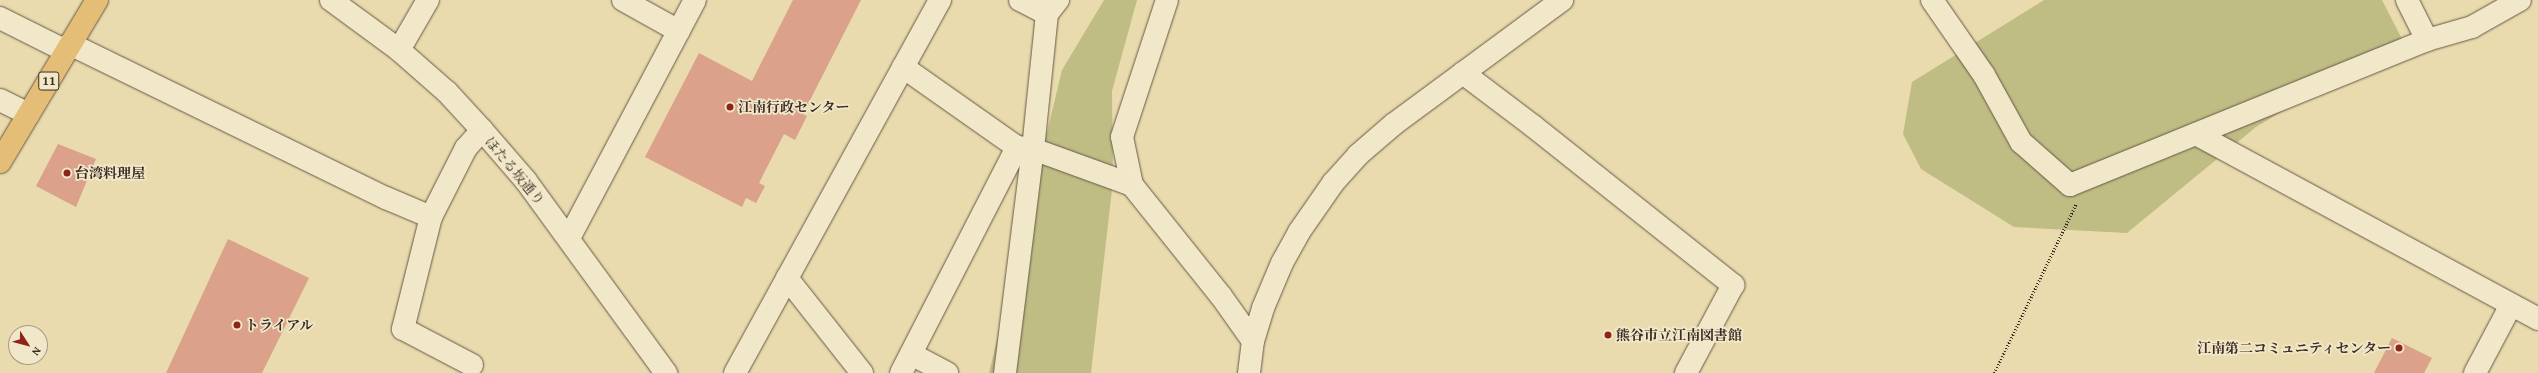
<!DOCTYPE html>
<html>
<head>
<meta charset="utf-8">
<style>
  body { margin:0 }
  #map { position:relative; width:2538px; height:373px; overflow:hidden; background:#e9dbad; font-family:"Gentium Book Plus","Noto Serif JP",serif }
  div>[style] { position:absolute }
  .green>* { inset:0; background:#bfbd84 }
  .building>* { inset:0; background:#dba18a }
  .path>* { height:2.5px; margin-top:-1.25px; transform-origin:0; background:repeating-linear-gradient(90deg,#3d2b24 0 1px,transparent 0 3px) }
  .roads { filter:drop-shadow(0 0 1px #685746) drop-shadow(0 0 1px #685746) }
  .minor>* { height:22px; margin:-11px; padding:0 11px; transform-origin:11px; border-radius:11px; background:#f1e8ca }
  .major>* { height:22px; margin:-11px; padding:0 11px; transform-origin:11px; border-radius:11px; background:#e4be76 }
  .dots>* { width:11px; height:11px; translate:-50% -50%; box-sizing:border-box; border:2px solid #f1e8ca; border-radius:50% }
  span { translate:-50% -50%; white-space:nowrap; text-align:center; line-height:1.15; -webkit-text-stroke:3.5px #f1e8ca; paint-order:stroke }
  .shield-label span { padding:1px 3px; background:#f1e8ca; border:1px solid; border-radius:3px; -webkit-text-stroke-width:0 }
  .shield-label { font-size:13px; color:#3d2b24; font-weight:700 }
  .poi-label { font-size:14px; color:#3d2b24; font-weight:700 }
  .left { translate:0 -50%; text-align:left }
  .right { translate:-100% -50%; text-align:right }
  .street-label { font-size:14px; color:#3d2b24 }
  .north { position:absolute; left:8px; top:325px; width:40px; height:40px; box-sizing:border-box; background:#f1e8ca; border:1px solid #a99c88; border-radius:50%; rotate:126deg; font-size:11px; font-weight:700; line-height:16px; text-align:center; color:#3d2b24 }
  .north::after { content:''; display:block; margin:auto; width:14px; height:18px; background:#8f2418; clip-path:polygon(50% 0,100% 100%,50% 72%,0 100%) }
</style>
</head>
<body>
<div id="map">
  <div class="green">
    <div style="clip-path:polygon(1104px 0,1137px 0,1112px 91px,1113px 181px,1091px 373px,989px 373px,1062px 70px)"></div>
    <div style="clip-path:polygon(2044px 0,2382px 0,2402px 39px,2256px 127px,2127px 233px,2014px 227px,1921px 169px,1903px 134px,1912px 82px)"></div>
  </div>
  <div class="building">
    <div style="clip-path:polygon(793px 0,861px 0,803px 114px,807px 116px,795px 140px,784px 134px,759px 183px,765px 186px,756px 203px,746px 198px,742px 207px,645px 157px,699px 53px,752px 81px)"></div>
    <div style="clip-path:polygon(58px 144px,96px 159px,76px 207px,36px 186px)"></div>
    <div style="clip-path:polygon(228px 239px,309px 278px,262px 373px,166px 373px)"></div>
    <div style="clip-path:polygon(2392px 338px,2432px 358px,2424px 373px,2374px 373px)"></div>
  </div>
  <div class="path">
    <div style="left:1994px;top:373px;width:188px;rotate:-64.1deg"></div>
  </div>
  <div class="roads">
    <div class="minor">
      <div style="left:331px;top:0;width:84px;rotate:36.3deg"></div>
      <div style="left:399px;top:50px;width:64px;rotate:41.2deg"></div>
      <div style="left:447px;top:92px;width:52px;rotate:47.4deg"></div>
      <div style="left:482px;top:130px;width:67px;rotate:49.2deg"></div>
      <div style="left:526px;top:181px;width:238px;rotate:53.9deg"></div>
      <div style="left:623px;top:0;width:64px;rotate:29deg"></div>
      <div style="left:1020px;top:0;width:30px;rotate:27deg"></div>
      <div style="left:1047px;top:14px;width:18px;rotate:-52deg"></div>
      <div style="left:1167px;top:0;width:144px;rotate:108.2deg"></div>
      <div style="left:1122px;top:137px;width:49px;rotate:78.2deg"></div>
      <div style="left:1132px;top:185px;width:142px;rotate:51.3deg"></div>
      <div style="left:1221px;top:296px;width:55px;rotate:54.6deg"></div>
      <div style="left:1932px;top:0;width:91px;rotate:55.3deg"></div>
      <div style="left:1984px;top:75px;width:77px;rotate:61.1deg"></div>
      <div style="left:2021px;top:142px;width:65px;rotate:41.3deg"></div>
      <div style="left:2070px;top:185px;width:385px;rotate:-22.1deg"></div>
      <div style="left:2427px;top:40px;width:47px;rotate:-16.1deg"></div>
      <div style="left:2472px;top:27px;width:55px;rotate:-29.4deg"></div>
      <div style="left:2407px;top:0;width:45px;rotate:63.4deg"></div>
      <div style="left:0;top:18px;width:74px;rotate:26.6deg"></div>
      <div style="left:70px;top:44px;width:352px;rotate:26deg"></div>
      <div style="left:386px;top:198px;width:49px;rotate:22.9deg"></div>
      <div style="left:399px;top:50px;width:58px;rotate:-59.9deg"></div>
      <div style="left:903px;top:67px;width:139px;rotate:35.1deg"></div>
      <div style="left:1017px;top:147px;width:16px;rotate:7deg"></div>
      <div style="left:1033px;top:149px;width:105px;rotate:20deg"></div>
      <div style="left:1463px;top:73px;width:88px;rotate:37.1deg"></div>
      <div style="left:1533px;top:126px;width:256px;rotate:38.5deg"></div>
      <div style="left:1733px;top:285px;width:100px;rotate:118.1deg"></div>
      <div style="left:0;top:100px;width:32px;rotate:26deg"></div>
      <div style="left:2196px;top:134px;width:389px;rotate:28.4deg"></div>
      <div style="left:569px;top:238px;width:269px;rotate:-62.1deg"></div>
      <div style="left:787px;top:278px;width:121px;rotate:51.7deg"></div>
      <div style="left:911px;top:354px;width:41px;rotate:27.8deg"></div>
      <div style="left:472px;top:365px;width:78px;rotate:-152.4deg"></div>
      <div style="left:403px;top:329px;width:115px;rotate:-76deg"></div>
      <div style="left:431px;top:217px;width:77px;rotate:-63.1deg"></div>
      <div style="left:466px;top:148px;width:24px;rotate:-48deg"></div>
      <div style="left:735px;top:373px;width:426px;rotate:-61.2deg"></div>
      <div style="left:901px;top:373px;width:254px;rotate:-62.8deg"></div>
      <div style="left:1005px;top:373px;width:226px;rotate:-82.9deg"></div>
      <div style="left:1033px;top:149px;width:136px;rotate:-84.1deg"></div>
      <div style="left:1249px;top:373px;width:32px;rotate:-83deg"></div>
      <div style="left:1253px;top:341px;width:34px;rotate:-73deg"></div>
      <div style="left:1263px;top:308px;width:49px;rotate:-67.1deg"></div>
      <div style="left:1282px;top:263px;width:35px;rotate:-61deg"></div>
      <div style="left:1299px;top:232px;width:60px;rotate:-55.2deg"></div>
      <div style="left:1333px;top:183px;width:38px;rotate:-48deg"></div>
      <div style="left:1358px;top:155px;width:48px;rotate:-40.7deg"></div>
      <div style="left:1394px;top:124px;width:209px;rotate:-36.4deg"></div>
      <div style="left:2475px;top:373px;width:77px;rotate:-62.1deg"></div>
    </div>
    <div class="major">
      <div style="left:0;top:162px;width:189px;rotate:-59.1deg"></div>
    </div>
  </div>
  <div class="dots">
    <div style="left:730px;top:107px;background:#8f2418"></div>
    <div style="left:67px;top:173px;background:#8f2418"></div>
    <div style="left:237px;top:325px;background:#8f2418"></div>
    <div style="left:1608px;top:335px;background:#8f2418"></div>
    <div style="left:2399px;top:348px;background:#8f2418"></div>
  </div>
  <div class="shield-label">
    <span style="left:49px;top:81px">11</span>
  </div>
  <div class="poi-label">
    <span class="left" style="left:738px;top:107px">江南行政センター</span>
    <span class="left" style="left:75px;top:173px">台湾料理屋</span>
    <span class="left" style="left:245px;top:325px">トライアル</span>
    <span class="left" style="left:1616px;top:335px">熊谷市立江南図書館</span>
    <span class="right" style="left:2391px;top:348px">江南第二コミュニティセンター</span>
  </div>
  <div class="street-label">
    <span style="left:515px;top:171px;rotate:50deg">ほたる坂通り</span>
  </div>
  <div class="north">N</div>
</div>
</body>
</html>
